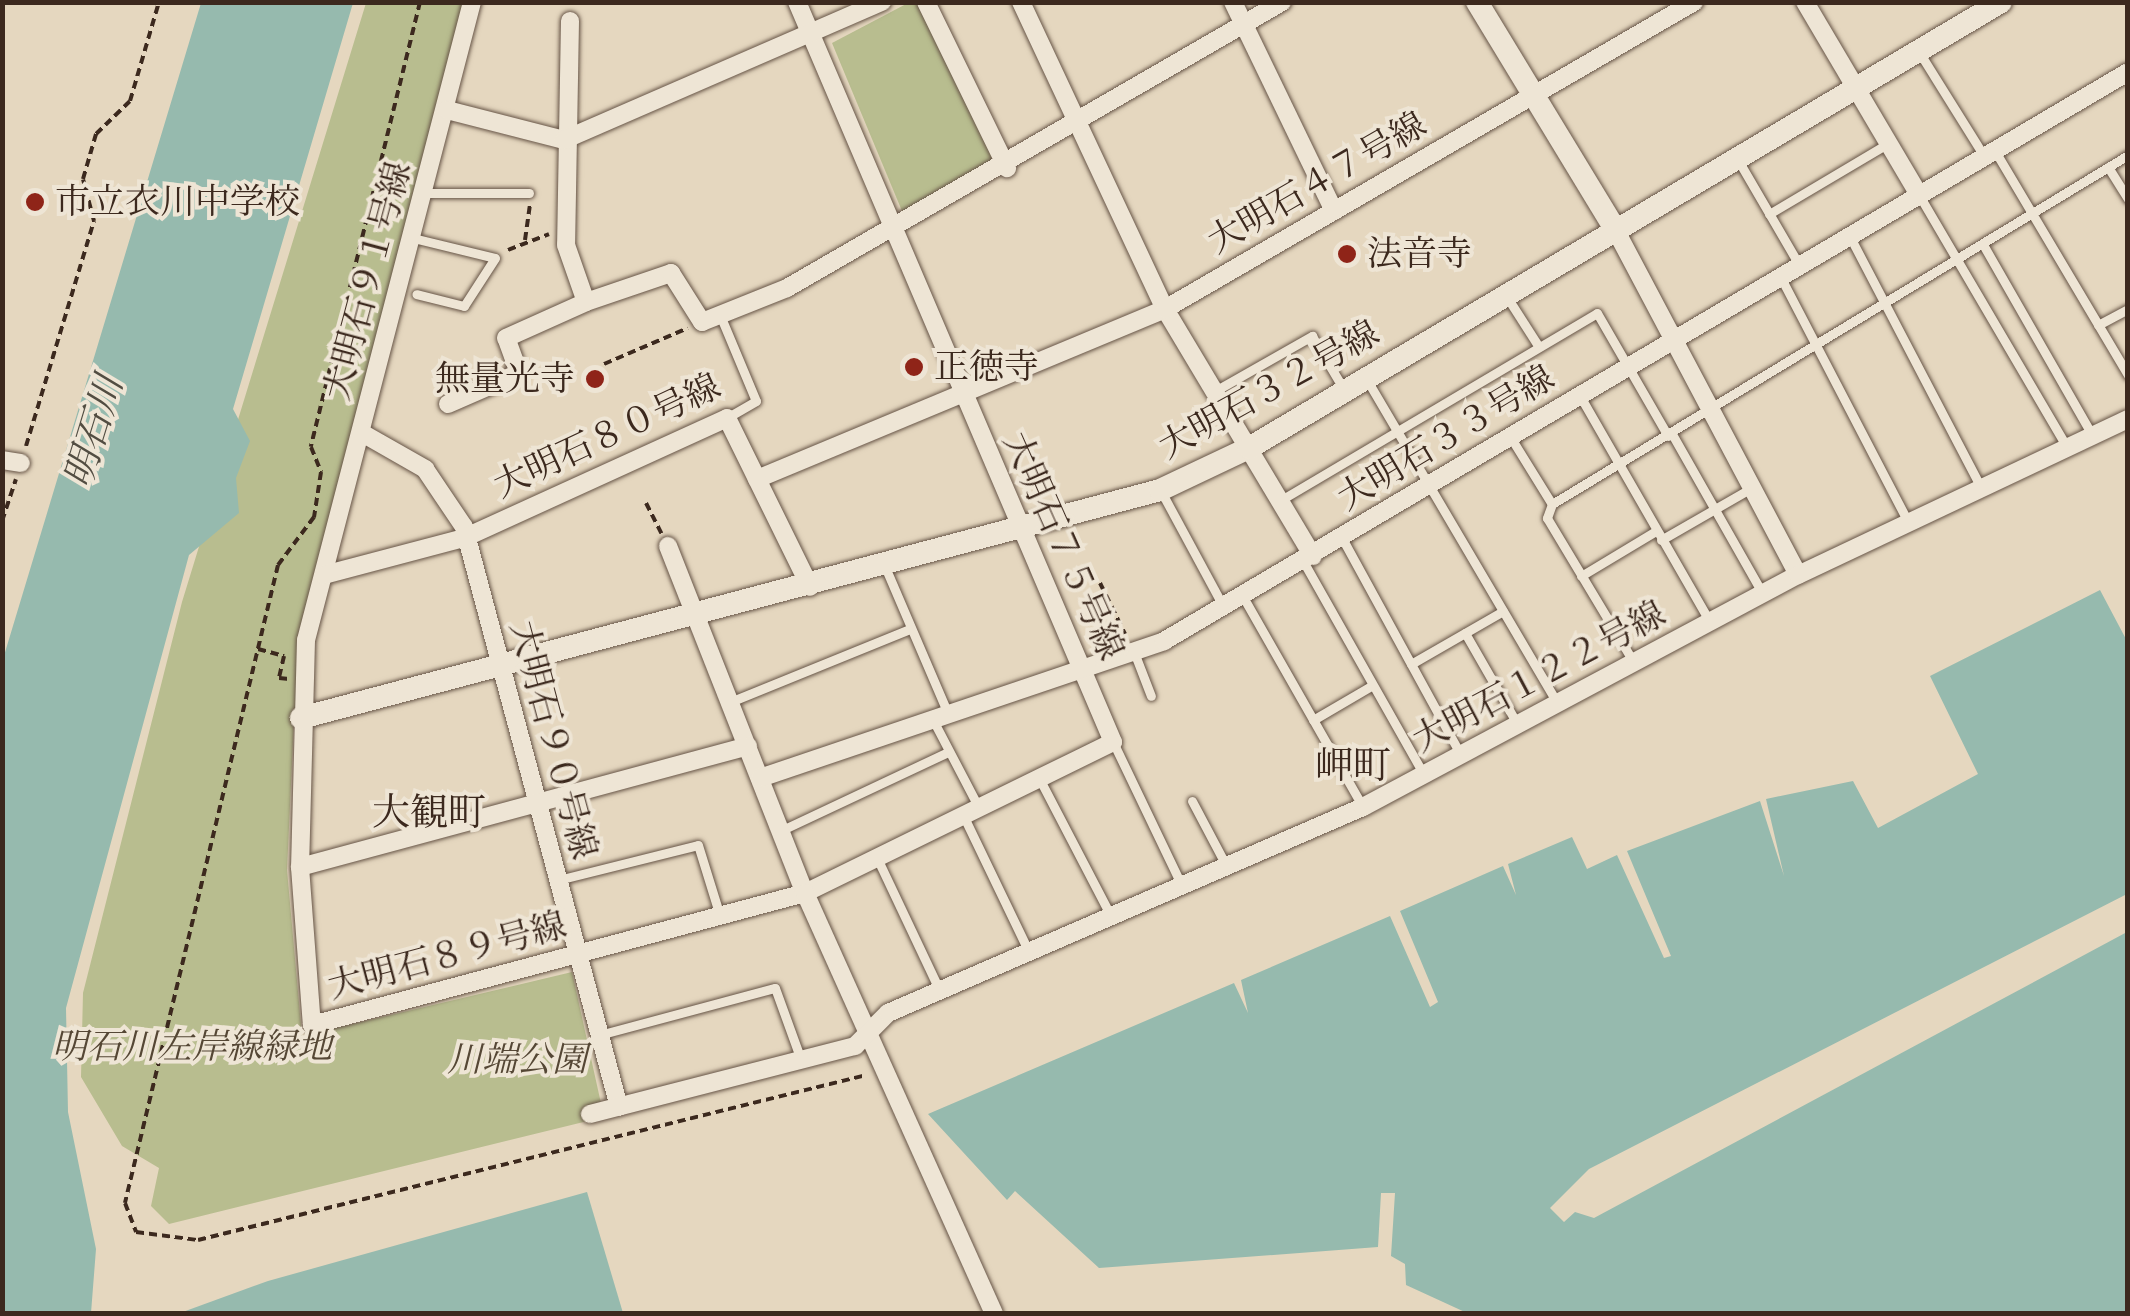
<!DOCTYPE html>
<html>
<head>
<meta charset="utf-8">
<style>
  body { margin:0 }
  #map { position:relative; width:2130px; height:1316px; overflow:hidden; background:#e5d7bf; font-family:Cardo,"Noto Serif JP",serif }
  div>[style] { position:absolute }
  .green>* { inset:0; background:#b8bd8f }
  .water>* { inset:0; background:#96baae }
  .pier>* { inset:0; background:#e5d7bf }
  .path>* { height:4px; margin-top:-2px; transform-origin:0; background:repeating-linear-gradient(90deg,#3c291e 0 8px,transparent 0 13px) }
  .roads { filter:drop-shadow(0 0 2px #665446) drop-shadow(0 0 2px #665446) }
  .lane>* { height:9px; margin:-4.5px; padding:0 4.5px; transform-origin:4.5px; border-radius:4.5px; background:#eee5d5 }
  .street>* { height:18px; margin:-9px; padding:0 9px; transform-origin:9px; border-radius:9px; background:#eee5d5 }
  .secondary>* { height:22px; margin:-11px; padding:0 11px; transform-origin:11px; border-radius:11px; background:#eee5d5 }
  .dots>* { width:28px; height:28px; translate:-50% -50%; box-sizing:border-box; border:5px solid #eee5d5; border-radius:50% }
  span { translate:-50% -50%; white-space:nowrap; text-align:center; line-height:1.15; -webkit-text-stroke:8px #eee5d5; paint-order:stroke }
  .street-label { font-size:35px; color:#3c291e }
  .poi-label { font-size:35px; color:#3c291e }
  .left { translate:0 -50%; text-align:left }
  .right { translate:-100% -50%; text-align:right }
  .park-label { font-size:35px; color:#554735; font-style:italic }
  .water-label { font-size:38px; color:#524d42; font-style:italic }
  .neighbourhood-label { font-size:38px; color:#3c291e }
  .frame { position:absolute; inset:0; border:5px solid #3c291e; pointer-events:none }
</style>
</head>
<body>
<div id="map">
  <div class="green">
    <div style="clip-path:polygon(366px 3px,465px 3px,294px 720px,287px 870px,302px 1036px,572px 972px,604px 1117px,169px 1224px,151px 1206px,159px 1168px,122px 1146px,81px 1077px,83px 993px,182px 602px)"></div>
    <div style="clip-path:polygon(908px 3px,919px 4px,994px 160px,911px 214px,902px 211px,832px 43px)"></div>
  </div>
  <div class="water">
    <div style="clip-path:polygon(201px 3px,353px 3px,233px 409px,250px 441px,236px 478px,239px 513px,189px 555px,66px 1008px,68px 1112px,96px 1249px,91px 1313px,3px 1313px,3px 659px)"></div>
    <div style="clip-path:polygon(2100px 590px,2127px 641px,2127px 1313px,1467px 1313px,1406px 1285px,1405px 1264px,1391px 1256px,1395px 1193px,1381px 1193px,1378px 1247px,1099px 1268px,1015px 1191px,1007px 1200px,928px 1114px,1234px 983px,1248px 1013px,1241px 980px,1390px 916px,1430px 1007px,1438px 1002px,1400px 911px,1503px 866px,1516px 895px,1508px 864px,1572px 837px,1587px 869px,1617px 855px,1664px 958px,1671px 956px,1627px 851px,1760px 801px,1784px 876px,1766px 799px,1853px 781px,1878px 828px,1978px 774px,1930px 676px)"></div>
    <div style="clip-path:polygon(587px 1192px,623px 1313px,180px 1313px,268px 1281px)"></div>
  </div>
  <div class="pier">
    <div style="clip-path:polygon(2127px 894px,2127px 932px,1594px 1218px,1575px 1212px,1564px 1222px,1550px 1208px,1589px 1169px)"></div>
  </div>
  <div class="path">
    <div style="left:420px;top:2px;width:458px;rotate:103.8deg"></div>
    <div style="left:311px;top:447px;width:27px;rotate:68deg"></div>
    <div style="left:321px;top:472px;width:46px;rotate:98.8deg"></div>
    <div style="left:314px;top:517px;width:60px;rotate:126.9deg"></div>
    <div style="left:278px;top:565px;width:656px;rotate:103.49deg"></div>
    <div style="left:125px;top:1203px;width:31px;rotate:69deg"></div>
    <div style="left:136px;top:1232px;width:63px;rotate:7.4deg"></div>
    <div style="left:198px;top:1240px;width:688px;rotate:-13.87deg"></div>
    <div style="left:525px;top:240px;width:35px;rotate:-82deg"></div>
    <div style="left:508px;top:250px;width:44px;rotate:-21.3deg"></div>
    <div style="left:604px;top:364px;width:91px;rotate:-23.2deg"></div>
    <div style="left:26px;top:446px;width:235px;rotate:-73.2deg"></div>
    <div style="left:94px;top:221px;width:43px;rotate:-104.7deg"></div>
    <div style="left:83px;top:179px;width:47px;rotate:-73.9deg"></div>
    <div style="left:96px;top:134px;width:47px;rotate:-44.1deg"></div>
    <div style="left:130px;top:101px;width:103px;rotate:-73.7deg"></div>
    <div style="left:646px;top:503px;width:34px;rotate:63deg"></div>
    <div style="left:2px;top:521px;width:44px;rotate:-71.6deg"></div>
    <div style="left:1100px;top:583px;width:57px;rotate:63.9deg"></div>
    <div style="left:258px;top:649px;width:27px;rotate:15deg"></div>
    <div style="left:284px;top:656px;width:23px;rotate:103deg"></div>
    <div style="left:279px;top:678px;width:10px;rotate:6deg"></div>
  </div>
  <div class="roads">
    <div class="lane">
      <div style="left:1919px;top:52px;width:123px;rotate:58deg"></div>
      <div style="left:1995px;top:151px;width:261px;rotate:59.3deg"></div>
      <div style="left:1738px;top:160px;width:121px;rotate:59.8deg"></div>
      <div style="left:2108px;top:167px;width:38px;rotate:58deg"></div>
      <div style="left:425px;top:193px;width:104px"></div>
      <div style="left:1919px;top:195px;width:292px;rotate:59.6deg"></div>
      <div style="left:1769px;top:214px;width:137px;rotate:-30.7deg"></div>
      <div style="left:1849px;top:235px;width:285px;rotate:62.4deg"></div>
      <div style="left:413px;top:238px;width:84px;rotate:13.7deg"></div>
      <div style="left:495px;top:258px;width:57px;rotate:122.9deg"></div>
      <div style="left:464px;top:306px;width:49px;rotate:-166deg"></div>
      <div style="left:1985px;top:248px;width:215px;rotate:60.2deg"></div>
      <div style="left:1780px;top:276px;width:277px;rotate:62.5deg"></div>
      <div style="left:1507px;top:297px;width:59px;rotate:57.4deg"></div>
      <div style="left:720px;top:315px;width:93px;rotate:67.3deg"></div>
      <div style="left:756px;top:401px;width:34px;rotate:150deg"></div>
      <div style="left:2098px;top:325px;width:34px;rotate:-28deg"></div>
      <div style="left:1367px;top:380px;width:375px;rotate:59.5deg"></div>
      <div style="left:1215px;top:391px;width:112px;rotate:-29.6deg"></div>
      <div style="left:1312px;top:336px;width:61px;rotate:59.2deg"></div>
      <div style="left:1580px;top:396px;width:261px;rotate:60.1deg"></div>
      <div style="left:1672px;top:434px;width:184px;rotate:60.4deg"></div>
      <div style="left:1511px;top:438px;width:78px;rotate:58.2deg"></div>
      <div style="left:1552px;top:504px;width:15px;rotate:110deg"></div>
      <div style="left:1547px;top:518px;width:169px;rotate:59deg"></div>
      <div style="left:1162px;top:493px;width:128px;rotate:61.6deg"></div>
      <div style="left:1281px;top:500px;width:367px;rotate:-30.6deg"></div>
      <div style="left:1597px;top:313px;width:142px;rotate:60deg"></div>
      <div style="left:1552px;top:504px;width:673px;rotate:-31.21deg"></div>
      <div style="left:1342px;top:538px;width:247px;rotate:61.3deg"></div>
      <div style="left:1661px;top:540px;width:100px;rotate:-29.9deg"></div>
      <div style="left:1303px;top:561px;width:246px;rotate:60.5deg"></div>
      <div style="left:886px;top:569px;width:158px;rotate:66.8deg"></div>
      <div style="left:1581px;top:576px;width:87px;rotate:-31deg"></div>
      <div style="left:1242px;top:595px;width:244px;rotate:60.3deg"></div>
      <div style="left:1465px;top:633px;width:106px;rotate:60.1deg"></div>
      <div style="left:1134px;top:652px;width:47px;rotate:68.9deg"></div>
      <div style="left:1411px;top:664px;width:106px;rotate:-29.9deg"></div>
      <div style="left:730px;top:702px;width:194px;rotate:-22.1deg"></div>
      <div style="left:933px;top:720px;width:99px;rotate:62.4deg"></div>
      <div style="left:1313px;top:720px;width:69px;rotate:-30.3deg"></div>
      <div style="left:1113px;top:742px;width:162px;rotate:64.4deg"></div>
      <div style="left:1039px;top:778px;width:158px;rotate:62.5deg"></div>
      <div style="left:1192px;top:801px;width:77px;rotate:62.1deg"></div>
      <div style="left:963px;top:815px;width:152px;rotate:64.3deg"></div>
      <div style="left:780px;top:831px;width:186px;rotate:-25.2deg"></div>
      <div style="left:877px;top:858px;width:147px;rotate:64.7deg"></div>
      <div style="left:558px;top:880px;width:144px;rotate:-14deg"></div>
      <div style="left:698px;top:845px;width:74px;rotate:72.8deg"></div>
      <div style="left:599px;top:1035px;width:182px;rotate:-15deg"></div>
      <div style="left:775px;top:988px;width:77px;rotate:70.1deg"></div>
    </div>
    <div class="street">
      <div style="left:472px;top:2px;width:659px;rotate:104.58deg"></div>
      <div style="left:306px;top:640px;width:227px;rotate:91.5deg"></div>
      <div style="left:300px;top:867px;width:158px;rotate:85.7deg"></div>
      <div style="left:312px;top:1025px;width:510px;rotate:-14.99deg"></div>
      <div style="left:805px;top:893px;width:343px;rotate:-26.1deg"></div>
      <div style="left:1113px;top:742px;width:805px;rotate:-113.12deg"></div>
      <div style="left:926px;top:2px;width:185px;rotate:64deg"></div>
      <div style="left:1021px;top:2px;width:339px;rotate:64.9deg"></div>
      <div style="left:1165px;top:309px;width:288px;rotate:59.1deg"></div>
      <div style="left:1233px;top:2px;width:232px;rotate:64.2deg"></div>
      <div style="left:1805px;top:2px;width:224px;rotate:59.4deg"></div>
      <div style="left:570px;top:21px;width:224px;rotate:91deg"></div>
      <div style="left:566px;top:245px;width:60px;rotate:70.7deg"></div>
      <div style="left:447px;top:110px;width:121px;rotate:14.4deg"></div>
      <div style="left:564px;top:140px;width:347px;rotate:-23.5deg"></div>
      <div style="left:1615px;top:229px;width:391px;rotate:62.1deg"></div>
      <div style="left:448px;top:404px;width:77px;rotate:-23.6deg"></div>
      <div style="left:519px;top:373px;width:37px;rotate:-110deg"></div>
      <div style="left:506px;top:338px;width:88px;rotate:-24.2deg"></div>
      <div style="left:586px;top:302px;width:90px;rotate:-18.8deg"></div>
      <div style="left:671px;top:273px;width:58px;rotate:57.7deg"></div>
      <div style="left:702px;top:322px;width:92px;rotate:-21.8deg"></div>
      <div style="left:787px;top:288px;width:572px;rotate:-30.02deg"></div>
      <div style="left:362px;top:433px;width:73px;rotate:29.7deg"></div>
      <div style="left:425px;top:469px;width:70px;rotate:56.1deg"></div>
      <div style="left:464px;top:527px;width:600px;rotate:75.04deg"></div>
      <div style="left:2px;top:460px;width:19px;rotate:9deg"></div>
      <div style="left:757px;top:479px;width:442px;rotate:-22.6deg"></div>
      <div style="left:1165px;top:309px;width:612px;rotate:-30.13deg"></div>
      <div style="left:668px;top:546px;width:373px;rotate:68.5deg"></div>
      <div style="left:805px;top:893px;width:461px;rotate:65.8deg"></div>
      <div style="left:324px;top:575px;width:145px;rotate:-14.8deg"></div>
      <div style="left:464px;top:538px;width:289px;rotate:-24.5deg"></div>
      <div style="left:727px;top:418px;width:188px;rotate:63.8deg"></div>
      <div style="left:760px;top:778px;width:427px;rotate:-18.7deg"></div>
      <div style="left:1164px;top:641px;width:1119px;rotate:-30.55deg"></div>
      <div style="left:300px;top:867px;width:464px;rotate:-15.1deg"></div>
      <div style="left:590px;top:1114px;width:274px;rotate:-14.4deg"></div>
      <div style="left:855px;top:1046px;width:47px;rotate:-45deg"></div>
      <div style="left:888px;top:1013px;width:518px;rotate:-23.45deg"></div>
      <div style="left:1363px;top:807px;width:493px;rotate:-28.1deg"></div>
      <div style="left:1798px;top:575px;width:365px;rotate:-25.3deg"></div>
    </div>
    <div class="secondary">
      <div style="left:1477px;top:2px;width:266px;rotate:58.7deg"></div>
      <div style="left:301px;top:718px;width:889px;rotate:-14.86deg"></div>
      <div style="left:1160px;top:490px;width:98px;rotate:-25.3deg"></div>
      <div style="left:1249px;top:448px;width:874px;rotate:-30.67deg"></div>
    </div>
  </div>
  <div class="dots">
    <div style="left:35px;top:202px;background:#8f2418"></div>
    <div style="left:1347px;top:254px;background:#8f2418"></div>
    <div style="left:914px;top:367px;background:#8f2418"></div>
    <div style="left:595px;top:379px;background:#8f2418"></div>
  </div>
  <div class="street-label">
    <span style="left:1317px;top:183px;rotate:-30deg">大明石４７号線</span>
    <span style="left:368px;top:281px;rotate:-75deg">大明石９１号線</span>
    <span style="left:1269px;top:390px;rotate:-29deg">大明石３２号線</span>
    <span style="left:607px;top:436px;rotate:-25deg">大明石８０号線</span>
    <span style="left:1446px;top:438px;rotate:-31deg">大明石３３号線</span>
    <span style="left:1063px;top:546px;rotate:66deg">大明石７５号線</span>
    <span style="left:1539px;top:677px;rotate:-28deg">大明石１２２号線</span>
    <span style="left:553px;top:740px;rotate:75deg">大明石９０号線</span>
    <span style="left:447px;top:956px;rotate:-15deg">大明石８９号線</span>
  </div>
  <div class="poi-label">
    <span class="left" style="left:55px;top:202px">市立衣川中学校</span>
    <span class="left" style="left:1367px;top:254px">法音寺</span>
    <span class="left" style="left:934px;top:367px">正徳寺</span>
    <span class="right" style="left:575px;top:379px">無量光寺</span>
  </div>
  <div class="park-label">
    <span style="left:192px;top:1047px">明石川左岸線緑地</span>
    <span style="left:517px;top:1060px">川端公園</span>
  </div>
  <div class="water-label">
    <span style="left:95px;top:432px;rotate:-73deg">明石川</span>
  </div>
  <div class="neighbourhood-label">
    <span style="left:1353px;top:767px">岬町</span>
    <span style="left:429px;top:814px">大観町</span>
  </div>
  <div class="frame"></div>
</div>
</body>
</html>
